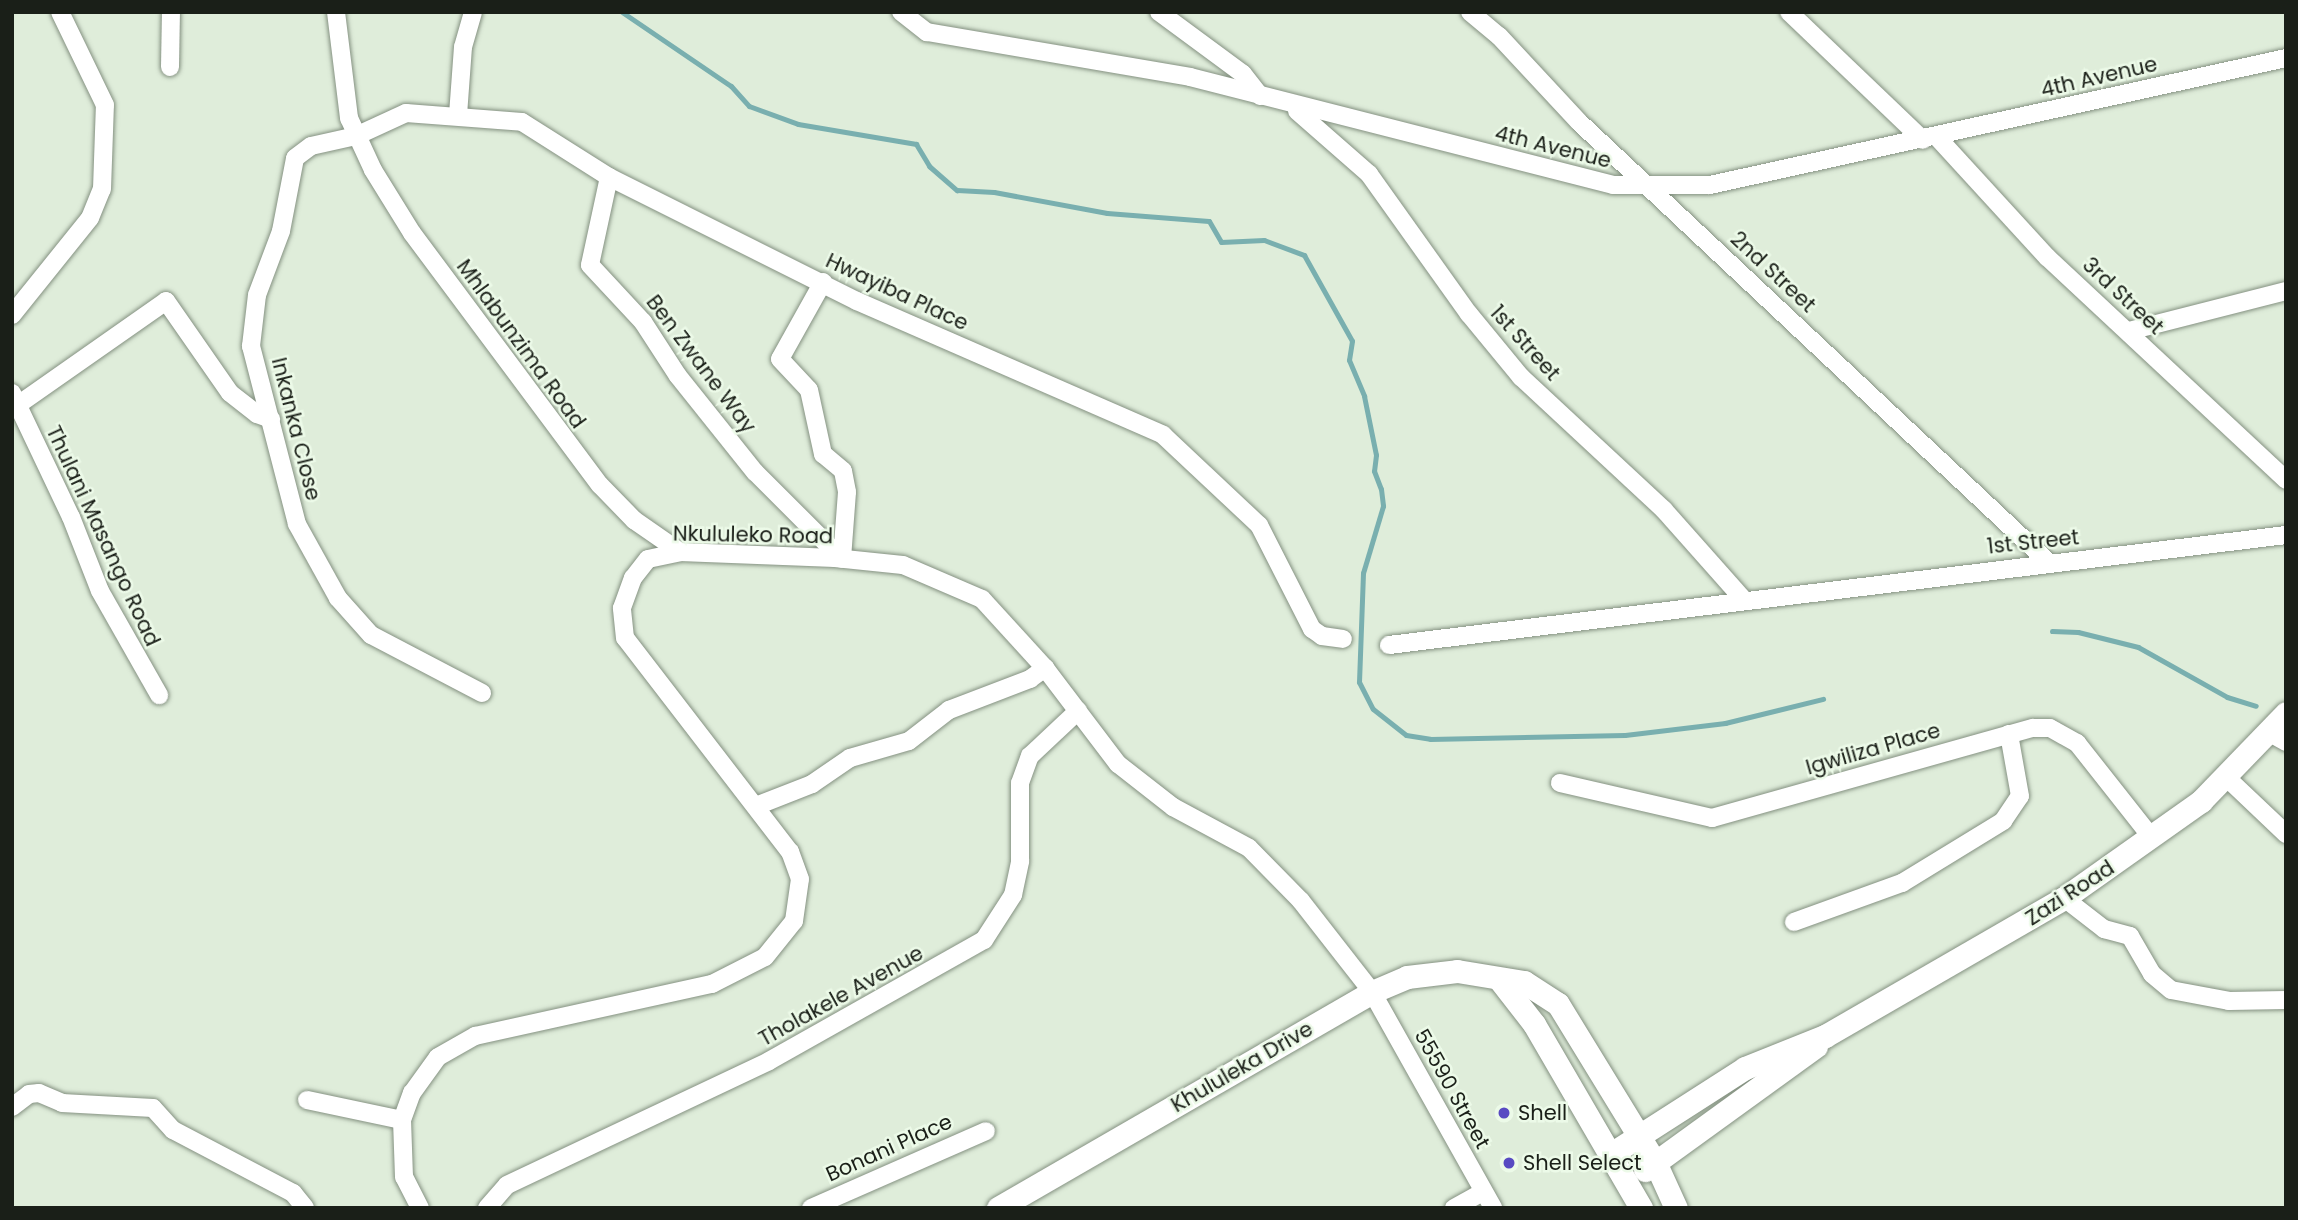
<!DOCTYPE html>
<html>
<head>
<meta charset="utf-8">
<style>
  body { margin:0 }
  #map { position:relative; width:2298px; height:1220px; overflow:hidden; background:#dfedda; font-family:Poppins,sans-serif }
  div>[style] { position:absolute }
  .stream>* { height:5px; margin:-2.5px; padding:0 2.5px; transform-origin:2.5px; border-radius:2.5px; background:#79afaf }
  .roads { filter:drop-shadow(0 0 2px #849181) drop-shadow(0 0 2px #849181) }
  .minor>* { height:18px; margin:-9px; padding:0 9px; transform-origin:9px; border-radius:9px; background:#fff }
  .tertiary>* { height:23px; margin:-11.5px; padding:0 11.5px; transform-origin:11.5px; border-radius:11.5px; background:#fff }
  .dots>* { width:19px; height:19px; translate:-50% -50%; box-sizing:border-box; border:4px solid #ecfae8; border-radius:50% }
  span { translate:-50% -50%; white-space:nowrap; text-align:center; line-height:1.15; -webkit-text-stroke:5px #ecfae8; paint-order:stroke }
  .street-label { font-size:21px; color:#1a1f18 }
  .poi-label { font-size:21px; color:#1a1f18 }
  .left { translate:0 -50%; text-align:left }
  .frame { position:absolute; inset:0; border:14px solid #1a1f18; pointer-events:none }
</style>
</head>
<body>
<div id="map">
  <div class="stream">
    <div style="left:622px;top:12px;width:132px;rotate:34.2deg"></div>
    <div style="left:731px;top:86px;width:27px;rotate:48deg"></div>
    <div style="left:749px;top:106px;width:52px;rotate:20.2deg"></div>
    <div style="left:798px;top:124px;width:120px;rotate:9.6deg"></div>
    <div style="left:916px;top:144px;width:26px;rotate:59deg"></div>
    <div style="left:929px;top:166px;width:37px;rotate:41deg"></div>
    <div style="left:957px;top:190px;width:37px;rotate:3deg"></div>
    <div style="left:994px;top:192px;width:115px;rotate:10.5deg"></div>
    <div style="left:1107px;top:213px;width:102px;rotate:4.5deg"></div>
    <div style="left:1209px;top:221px;width:24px;rotate:60deg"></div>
    <div style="left:1221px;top:242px;width:43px;rotate:-2.7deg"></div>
    <div style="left:1264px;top:240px;width:43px;rotate:20.6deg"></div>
    <div style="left:1304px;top:255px;width:98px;rotate:60.8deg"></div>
    <div style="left:1352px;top:341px;width:19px;rotate:99deg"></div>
    <div style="left:1349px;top:360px;width:39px;rotate:67deg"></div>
    <div style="left:1364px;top:396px;width:60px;rotate:78.5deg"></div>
    <div style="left:1376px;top:455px;width:16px;rotate:97deg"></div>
    <div style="left:1374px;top:471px;width:19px;rotate:69deg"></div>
    <div style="left:1381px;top:489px;width:17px;rotate:83deg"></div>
    <div style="left:1383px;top:506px;width:70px;rotate:106.6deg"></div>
    <div style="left:1363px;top:573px;width:109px;rotate:92.1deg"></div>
    <div style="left:1359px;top:682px;width:30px;rotate:63deg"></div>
    <div style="left:1373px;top:709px;width:42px;rotate:38.2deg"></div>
    <div style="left:1406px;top:735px;width:24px;rotate:9deg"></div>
    <div style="left:1430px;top:739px;width:195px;rotate:-1.2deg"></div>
    <div style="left:1625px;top:735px;width:101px;rotate:-6.8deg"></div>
    <div style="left:1725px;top:723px;width:101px;rotate:-13.8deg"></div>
    <div style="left:2052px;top:631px;width:26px;rotate:2deg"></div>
    <div style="left:2078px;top:632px;width:62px;rotate:14deg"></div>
    <div style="left:2138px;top:647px;width:102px;rotate:29.3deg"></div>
    <div style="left:2227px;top:697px;width:30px;rotate:17deg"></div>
  </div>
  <div class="roads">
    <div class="minor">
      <div style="left:336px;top:12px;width:107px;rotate:83deg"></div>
      <div style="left:349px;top:118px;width:57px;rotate:65.2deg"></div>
      <div style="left:373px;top:170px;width:74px;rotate:58.2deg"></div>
      <div style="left:412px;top:233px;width:314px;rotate:53.3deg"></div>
      <div style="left:600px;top:485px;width:49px;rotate:45.8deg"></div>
      <div style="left:634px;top:520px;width:56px;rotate:34.8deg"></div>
      <div style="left:901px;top:12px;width:33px;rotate:38deg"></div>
      <div style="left:927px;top:32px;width:267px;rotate:9.7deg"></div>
      <div style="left:1190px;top:77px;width:437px;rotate:14.3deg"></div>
      <div style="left:1613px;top:185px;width:97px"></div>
      <div style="left:1710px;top:185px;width:590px;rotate:-12.43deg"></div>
      <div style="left:1159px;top:12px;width:104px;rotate:36.4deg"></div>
      <div style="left:1243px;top:74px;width:28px;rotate:52deg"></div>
      <div style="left:1470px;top:12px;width:38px;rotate:40deg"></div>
      <div style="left:1499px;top:36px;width:117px;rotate:47.1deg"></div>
      <div style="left:1579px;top:122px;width:643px;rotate:43.17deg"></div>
      <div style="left:1789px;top:12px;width:185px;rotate:43.7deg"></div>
      <div style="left:170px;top:67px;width:55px;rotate:-89deg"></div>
      <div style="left:1297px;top:111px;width:96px;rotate:41.2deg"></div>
      <div style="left:1369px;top:174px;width:172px;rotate:54.5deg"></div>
      <div style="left:1469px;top:314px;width:82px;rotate:50.5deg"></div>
      <div style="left:1521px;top:377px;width:195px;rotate:42.9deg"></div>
      <div style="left:1664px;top:510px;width:119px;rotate:48.4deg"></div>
      <div style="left:458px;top:115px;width:68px;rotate:-85.8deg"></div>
      <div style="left:463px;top:47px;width:36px;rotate:-74deg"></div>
      <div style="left:1937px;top:137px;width:163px;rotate:47.5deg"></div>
      <div style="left:2047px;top:257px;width:327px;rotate:43deg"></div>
      <div style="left:609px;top:177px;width:90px;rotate:102.2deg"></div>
      <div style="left:590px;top:265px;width:78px;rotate:47.1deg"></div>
      <div style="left:643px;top:322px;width:64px;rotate:57.1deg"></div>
      <div style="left:678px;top:376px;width:123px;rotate:51.3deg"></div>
      <div style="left:755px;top:472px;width:102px;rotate:45deg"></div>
      <div style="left:827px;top:544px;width:16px;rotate:60deg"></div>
      <div style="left:823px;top:282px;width:88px;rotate:119.2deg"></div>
      <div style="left:780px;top:359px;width:42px;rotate:46.9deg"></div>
      <div style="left:809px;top:390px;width:66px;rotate:77.7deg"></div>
      <div style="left:823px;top:454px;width:26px;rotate:40deg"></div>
      <div style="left:843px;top:471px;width:21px;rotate:79deg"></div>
      <div style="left:847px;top:492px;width:67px;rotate:94.3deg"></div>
      <div style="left:12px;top:315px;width:124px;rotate:-51.2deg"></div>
      <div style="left:90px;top:218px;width:31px;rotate:-68deg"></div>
      <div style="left:102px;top:189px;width:84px;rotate:-88deg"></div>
      <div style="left:105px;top:105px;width:103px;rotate:-115.8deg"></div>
      <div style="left:2129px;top:331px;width:162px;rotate:-14.3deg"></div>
      <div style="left:12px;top:393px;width:137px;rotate:64.6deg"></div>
      <div style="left:71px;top:517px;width:79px;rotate:68.6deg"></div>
      <div style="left:100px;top:591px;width:120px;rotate:60.4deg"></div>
      <div style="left:12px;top:409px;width:188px;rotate:-35deg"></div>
      <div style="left:166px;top:301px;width:112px;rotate:55.2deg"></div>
      <div style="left:230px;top:393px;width:34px;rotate:38deg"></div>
      <div style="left:257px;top:414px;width:15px;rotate:20deg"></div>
      <div style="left:1389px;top:645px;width:904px;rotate:-6.99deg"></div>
      <div style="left:482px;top:693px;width:125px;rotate:-152.4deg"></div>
      <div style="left:371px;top:635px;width:50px;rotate:-131.7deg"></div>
      <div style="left:338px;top:598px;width:85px;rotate:-119deg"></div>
      <div style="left:297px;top:524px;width:184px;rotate:-104.5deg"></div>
      <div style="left:251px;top:346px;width:51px;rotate:-83.3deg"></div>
      <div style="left:257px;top:295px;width:68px;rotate:-69.4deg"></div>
      <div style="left:281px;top:231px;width:74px;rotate:-79.1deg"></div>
      <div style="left:295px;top:158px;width:20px;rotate:-37deg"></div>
      <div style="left:311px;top:146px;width:46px;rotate:-12.5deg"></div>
      <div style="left:356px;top:136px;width:55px;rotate:-24.7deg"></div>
      <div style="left:406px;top:113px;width:116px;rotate:4.4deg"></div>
      <div style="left:522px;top:122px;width:103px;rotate:32.3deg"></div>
      <div style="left:609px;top:177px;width:277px;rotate:26.6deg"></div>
      <div style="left:857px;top:301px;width:334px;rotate:23.6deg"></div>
      <div style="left:1163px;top:435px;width:132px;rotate:43.2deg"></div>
      <div style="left:1259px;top:525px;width:117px;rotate:63deg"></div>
      <div style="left:1312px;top:629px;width:12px;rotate:35deg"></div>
      <div style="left:1322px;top:636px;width:21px;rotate:8deg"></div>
      <div style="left:2268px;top:732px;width:21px;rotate:29deg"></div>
      <div style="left:2226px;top:777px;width:83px;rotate:43.5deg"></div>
      <div style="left:1560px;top:783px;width:156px;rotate:13deg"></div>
      <div style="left:1712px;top:818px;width:333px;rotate:-15.7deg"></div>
      <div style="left:2033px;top:728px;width:17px"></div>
      <div style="left:2050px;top:728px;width:31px;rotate:29deg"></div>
      <div style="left:2077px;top:743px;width:121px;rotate:51.7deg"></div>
      <div style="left:756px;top:806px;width:60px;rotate:-21.4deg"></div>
      <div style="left:812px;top:784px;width:46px;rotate:-34.4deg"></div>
      <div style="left:850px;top:758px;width:61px;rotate:-16.1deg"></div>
      <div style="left:909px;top:741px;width:51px;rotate:-37.8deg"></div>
      <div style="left:949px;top:710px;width:87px;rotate:-20.9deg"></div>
      <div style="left:1030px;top:679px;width:19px;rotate:-36deg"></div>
      <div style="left:2064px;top:898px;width:51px;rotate:37.8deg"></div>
      <div style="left:2104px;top:929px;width:27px;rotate:15deg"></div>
      <div style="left:2130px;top:936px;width:44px;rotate:59.9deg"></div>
      <div style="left:2152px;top:974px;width:25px;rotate:40deg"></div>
      <div style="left:2171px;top:990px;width:59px;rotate:10.7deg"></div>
      <div style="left:2229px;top:1001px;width:57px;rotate:-1deg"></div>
      <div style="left:1794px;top:922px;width:115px;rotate:-19.9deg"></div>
      <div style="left:1902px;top:883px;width:119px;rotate:-31.5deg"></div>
      <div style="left:2003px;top:821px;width:30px;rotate:-56deg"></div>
      <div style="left:2020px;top:796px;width:63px;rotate:-100.1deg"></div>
      <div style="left:307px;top:1100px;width:97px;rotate:11.9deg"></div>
      <div style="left:12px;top:1107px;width:21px;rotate:-37deg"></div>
      <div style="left:29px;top:1094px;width:10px;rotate:-6deg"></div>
      <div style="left:39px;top:1093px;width:25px;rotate:23deg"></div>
      <div style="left:62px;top:1103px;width:91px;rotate:3.1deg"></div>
      <div style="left:153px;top:1108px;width:30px;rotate:48deg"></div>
      <div style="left:173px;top:1130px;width:136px;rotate:27.7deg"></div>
      <div style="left:293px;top:1193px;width:19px;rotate:51deg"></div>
      <div style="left:420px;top:1208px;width:35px;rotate:-117deg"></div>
      <div style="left:404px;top:1177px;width:57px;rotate:-92deg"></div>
      <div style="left:402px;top:1120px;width:29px;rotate:-70deg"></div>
      <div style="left:412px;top:1093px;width:44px;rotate:-54.2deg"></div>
      <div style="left:438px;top:1057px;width:43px;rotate:-29.6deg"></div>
      <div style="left:475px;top:1036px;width:243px;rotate:-12.4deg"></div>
      <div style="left:712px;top:984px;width:59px;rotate:-27deg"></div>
      <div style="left:765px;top:957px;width:46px;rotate:-51.1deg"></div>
      <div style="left:794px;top:921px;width:42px;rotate:-81.9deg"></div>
      <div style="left:800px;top:879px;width:29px;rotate:-110deg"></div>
      <div style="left:790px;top:852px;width:270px;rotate:-127.6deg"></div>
      <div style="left:625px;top:638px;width:30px;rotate:-96deg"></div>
      <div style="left:622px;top:608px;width:32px;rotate:-70deg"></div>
      <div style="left:633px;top:578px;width:24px;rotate:-52deg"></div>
      <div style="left:648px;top:559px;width:33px;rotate:-12deg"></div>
      <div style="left:680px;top:552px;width:155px;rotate:2.2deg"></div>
      <div style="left:835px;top:558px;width:68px;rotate:5.9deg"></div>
      <div style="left:903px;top:565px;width:86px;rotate:23.3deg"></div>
      <div style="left:982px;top:599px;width:93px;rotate:47.6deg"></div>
      <div style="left:1045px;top:668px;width:121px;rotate:52.8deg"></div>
      <div style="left:1118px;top:764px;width:70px;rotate:38deg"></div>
      <div style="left:1173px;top:807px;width:86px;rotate:28.3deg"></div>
      <div style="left:1249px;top:848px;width:74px;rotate:45.5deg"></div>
      <div style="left:1301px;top:901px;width:115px;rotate:52deg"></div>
      <div style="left:1372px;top:992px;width:248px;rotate:60.7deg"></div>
      <div style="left:487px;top:1208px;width:30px;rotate:-49deg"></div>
      <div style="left:507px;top:1185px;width:290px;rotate:-25.3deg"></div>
      <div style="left:769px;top:1061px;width:247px;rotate:-29.4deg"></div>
      <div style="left:984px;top:940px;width:54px;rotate:-57.2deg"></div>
      <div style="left:1013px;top:895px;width:35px;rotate:-78deg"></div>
      <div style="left:1020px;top:861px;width:78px;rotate:-90deg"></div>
      <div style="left:1020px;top:783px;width:29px;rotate:-70deg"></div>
      <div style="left:1030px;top:756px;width:66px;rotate:-43.2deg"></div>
      <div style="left:811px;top:1208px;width:191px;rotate:-23.7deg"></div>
      <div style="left:1454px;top:1208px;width:33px;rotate:-29deg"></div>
    </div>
    <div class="tertiary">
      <div style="left:1499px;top:979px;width:57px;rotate:52.1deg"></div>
      <div style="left:1534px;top:1024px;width:213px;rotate:59.8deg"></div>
      <div style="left:1611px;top:1154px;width:159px;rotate:-32.7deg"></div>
      <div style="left:1745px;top:1068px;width:86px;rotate:-21.8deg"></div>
      <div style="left:1825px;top:1036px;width:276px;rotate:-30deg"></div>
      <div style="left:2064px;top:898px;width:168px;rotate:-35.3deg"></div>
      <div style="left:2201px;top:801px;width:122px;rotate:-46deg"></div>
      <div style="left:1645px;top:1170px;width:211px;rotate:-35.9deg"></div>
      <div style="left:998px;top:1208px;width:432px;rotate:-30deg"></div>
      <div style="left:1372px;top:992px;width:38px;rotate:-23deg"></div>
      <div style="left:1407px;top:977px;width:50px;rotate:-6.8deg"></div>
      <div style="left:1457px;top:971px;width:68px;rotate:9.3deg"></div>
      <div style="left:1524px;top:982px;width:40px;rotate:32.9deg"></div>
      <div style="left:1558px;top:1004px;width:185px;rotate:58.5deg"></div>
      <div style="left:1655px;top:1162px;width:51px;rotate:65.5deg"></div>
    </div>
  </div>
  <div class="dots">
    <div style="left:1504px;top:1113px;background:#584ac2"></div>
    <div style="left:1509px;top:1163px;background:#584ac2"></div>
  </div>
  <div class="street-label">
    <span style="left:2099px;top:77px;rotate:-13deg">4th Avenue</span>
    <span style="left:1553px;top:147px;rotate:14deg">4th Avenue</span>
    <span style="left:1773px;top:272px;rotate:43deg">2nd Street</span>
    <span style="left:897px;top:292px;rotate:25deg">Hwayiba Place</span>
    <span style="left:2123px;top:296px;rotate:43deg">3rd Street</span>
    <span style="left:1525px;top:343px;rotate:48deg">1st Street</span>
    <span style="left:521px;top:344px;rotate:54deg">Mhlabunzima Road</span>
    <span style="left:701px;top:364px;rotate:53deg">Ben Zwane Way</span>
    <span style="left:296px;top:429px;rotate:76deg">Inkanka Close</span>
    <span style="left:753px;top:535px;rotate:1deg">Nkululeko Road</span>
    <span style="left:103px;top:536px;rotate:65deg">Thulani Masango Road</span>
    <span style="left:2033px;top:542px;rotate:-6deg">1st Street</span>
    <span style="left:1873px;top:749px;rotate:-16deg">Igwiliza Place</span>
    <span style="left:2070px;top:893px;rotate:-33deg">Zazi Road</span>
    <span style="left:841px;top:996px;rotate:-29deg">Tholakele Avenue</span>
    <span style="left:1242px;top:1067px;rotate:-30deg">Khululeka Drive</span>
    <span style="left:1452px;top:1089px;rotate:61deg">55590 Street</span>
    <span style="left:889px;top:1148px;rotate:-24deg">Bonani Place</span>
  </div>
  <div class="poi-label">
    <span class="left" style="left:1518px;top:1113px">Shell</span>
    <span class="left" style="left:1523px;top:1163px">Shell Select</span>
  </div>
  <div class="frame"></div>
</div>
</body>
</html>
